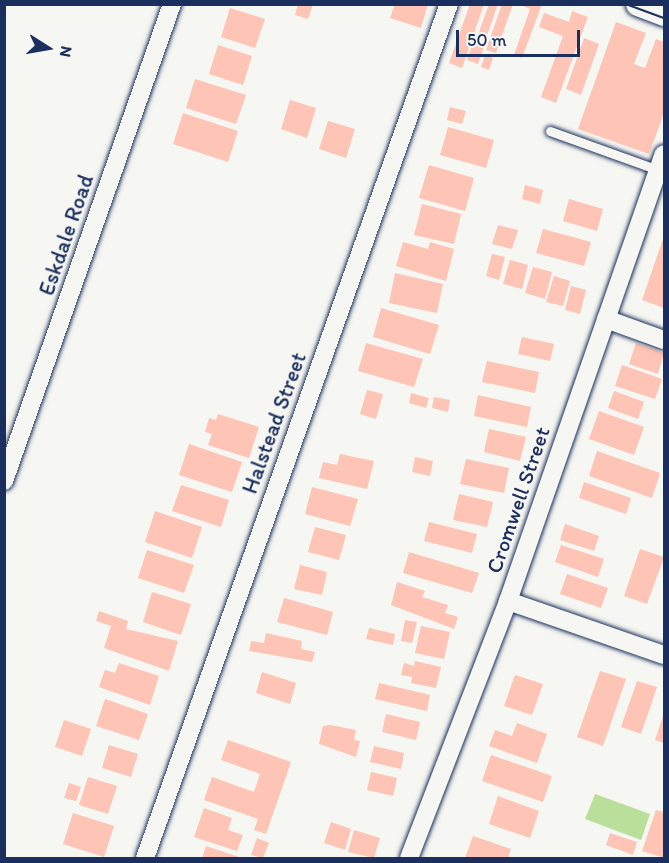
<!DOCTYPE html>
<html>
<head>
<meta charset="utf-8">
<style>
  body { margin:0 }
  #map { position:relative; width:669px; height:863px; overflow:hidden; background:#f6f6f2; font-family:Itim,sans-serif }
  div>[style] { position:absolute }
  .green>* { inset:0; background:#b9df9a }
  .building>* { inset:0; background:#fec4b5 }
  .roads { filter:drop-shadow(0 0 2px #1b2f5e) drop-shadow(0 0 2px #1b2f5e) }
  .service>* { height:9px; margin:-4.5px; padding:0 4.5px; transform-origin:4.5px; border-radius:4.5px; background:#f6f6f2 }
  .minor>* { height:18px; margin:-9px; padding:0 9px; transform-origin:9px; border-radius:9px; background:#f6f6f2 }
  .secondary>* { height:24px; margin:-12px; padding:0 12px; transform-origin:12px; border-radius:12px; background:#f6f6f2 }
  .tram>* { height:1.5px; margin:-0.75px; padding:0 0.75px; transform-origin:0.75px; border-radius:0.75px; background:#1b2f5e }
  span { translate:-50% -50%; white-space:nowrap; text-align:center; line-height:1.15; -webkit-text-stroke:4.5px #f6f6f2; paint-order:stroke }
  .street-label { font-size:22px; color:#1b2f5e }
  .frame { position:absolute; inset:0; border:6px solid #1b2f5e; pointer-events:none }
  .north { position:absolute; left:18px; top:18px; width:60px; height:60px; -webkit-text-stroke:4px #f6f6f2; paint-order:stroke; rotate:101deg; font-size:16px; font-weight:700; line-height:24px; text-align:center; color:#1b2f5e }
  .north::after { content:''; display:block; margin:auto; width:21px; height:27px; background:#1b2f5e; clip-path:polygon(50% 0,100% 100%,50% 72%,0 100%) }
  .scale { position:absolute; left:456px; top:30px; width:124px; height:27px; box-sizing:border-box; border:3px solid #1b2f5e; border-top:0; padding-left:8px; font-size:18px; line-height:21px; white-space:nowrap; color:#1b2f5e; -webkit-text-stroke:4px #f6f6f2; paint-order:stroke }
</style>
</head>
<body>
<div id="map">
  <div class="green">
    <div style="clip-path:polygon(595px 794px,650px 814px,641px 840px,585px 819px)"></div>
  </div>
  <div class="building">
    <div style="clip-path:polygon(298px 4px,313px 4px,308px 19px,295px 15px)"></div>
    <div style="clip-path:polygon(395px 4px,428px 4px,421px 28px,390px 18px)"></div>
    <div style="clip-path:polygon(470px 4px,484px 4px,462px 68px,449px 63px)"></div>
    <div style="clip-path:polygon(489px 4px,498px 4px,486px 38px,478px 35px)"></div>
    <div style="clip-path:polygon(502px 4px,513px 4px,496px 53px,486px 50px)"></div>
    <div style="clip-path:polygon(519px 4px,542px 4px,522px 58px,514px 55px,530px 9px)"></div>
    <div style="clip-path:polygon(230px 8px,265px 19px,255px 48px,221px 37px)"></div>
    <div style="clip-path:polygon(572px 11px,588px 17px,556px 103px,541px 97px,563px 36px,539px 27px,544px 13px,569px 22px)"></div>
    <div style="clip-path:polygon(616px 22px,646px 33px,634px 64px,645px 68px,656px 39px,664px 42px,664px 113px,649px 154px,578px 129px)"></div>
    <div style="clip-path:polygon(584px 38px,599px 44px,581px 95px,566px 89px)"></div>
    <div style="clip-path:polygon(473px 43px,484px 47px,478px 64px,467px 60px)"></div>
    <div style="clip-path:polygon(218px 45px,252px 56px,243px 85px,209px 74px)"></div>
    <div style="clip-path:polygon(485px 55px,493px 58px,489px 70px,481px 67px)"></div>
    <div style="clip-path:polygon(195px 79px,246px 95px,236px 124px,186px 108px)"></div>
    <div style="clip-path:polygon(290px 100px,316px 108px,307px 138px,281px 129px)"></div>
    <div style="clip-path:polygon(450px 107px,466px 111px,462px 124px,447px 120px)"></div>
    <div style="clip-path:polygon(183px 113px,238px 131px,228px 162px,173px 144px)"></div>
    <div style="clip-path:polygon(328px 121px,355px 129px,346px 158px,319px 149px)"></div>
    <div style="clip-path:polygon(448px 127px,494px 140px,486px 168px,440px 155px)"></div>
    <div style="clip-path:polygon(429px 165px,474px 178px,465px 211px,419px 198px)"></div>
    <div style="clip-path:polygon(525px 185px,543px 190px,540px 204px,522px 199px)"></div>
    <div style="clip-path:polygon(569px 199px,603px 209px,597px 231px,563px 221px)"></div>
    <div style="clip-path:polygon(422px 204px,461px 214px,454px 244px,414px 235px)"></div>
    <div style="clip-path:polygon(498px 225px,518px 230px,512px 249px,492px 244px)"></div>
    <div style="clip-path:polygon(543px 229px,591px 242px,584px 266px,536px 253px)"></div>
    <div style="clip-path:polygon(664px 236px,664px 308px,642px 300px)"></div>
    <div style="clip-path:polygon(403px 242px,428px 249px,430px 242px,454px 249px,446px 281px,396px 266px)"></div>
    <div style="clip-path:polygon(492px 254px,505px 257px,499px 280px,486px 276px)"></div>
    <div style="clip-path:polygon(510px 260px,528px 265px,522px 289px,503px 284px)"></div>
    <div style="clip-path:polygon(533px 267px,552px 272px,545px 299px,525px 293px)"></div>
    <div style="clip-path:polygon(395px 273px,443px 284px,437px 313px,389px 303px)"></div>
    <div style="clip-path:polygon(554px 276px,570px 281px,563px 306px,546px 302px)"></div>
    <div style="clip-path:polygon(571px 286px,586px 290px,580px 314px,565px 310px)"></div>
    <div style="clip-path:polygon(381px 308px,439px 325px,430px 354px,373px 337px)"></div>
    <div style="clip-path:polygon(522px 337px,554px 344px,550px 361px,518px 354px)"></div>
    <div style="clip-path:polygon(366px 343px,423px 359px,414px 387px,358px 371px)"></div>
    <div style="clip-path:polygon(636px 343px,664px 353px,658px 374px,629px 364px)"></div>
    <div style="clip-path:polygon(487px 361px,539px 372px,535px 393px,482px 382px)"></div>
    <div style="clip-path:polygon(622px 365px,662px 379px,655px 399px,615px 386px)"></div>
    <div style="clip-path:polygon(367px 390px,383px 394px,376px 419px,360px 414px)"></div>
    <div style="clip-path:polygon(614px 391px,644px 402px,638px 419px,608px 408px)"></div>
    <div style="clip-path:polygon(411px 393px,429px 398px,426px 408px,409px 403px)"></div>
    <div style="clip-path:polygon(478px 395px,531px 407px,527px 427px,474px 416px)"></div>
    <div style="clip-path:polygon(434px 397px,450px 400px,448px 412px,432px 408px)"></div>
    <div style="clip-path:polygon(599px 411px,644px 427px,634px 455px,589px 439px)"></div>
    <div style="clip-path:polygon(218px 414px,259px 427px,249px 458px,208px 445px,212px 434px,205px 432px,209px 418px,216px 420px)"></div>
    <div style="clip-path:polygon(489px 429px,526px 437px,520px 461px,484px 452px)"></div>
    <div style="clip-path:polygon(189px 444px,242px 462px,232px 492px,179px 475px)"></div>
    <div style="clip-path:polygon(597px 451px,660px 473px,652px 498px,589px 476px)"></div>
    <div style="clip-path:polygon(340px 454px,374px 461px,367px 489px,319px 478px,323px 462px,337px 465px)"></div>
    <div style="clip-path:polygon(415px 457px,433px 461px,430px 476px,412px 472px)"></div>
    <div style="clip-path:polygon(466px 459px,509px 468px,504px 493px,460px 484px)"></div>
    <div style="clip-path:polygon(584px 482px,631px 498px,626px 514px,579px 498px)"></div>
    <div style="clip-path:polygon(181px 485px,229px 500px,221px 527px,172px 511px)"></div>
    <div style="clip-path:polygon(312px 487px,358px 499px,350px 526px,305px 514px)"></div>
    <div style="clip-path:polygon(459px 494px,493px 502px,487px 527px,453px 520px)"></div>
    <div style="clip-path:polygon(155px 511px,202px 527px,192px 558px,145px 542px)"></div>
    <div style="clip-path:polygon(429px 522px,477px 534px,472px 553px,424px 541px)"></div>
    <div style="clip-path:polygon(565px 524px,599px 536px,594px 551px,560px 540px)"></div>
    <div style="clip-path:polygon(315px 527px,346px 535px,339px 560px,308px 552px)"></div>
    <div style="clip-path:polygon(561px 545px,604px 559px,598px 577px,555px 562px)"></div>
    <div style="clip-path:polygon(640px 549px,664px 557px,647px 604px,624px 596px)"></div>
    <div style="clip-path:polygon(147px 550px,194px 565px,184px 593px,138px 578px)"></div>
    <div style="clip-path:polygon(409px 552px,479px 573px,472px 593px,403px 573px)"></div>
    <div style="clip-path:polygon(300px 565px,327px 572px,322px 595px,294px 589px)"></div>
    <div style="clip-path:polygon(567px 574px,608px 588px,601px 608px,560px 594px)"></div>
    <div style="clip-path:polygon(397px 582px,425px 591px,422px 597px,448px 605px,445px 613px,458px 617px,454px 629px,391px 605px)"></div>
    <div style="clip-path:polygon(152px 592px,191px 604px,181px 635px,143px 622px)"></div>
    <div style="clip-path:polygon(284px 598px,333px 612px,327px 635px,277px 622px)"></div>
    <div style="clip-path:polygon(99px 611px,128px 621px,126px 629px,178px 641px,169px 671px,104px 648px,111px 626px,96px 621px)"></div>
    <div style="clip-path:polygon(405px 620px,417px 622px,412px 643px,401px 641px)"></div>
    <div style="clip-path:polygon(421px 626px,450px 632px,444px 659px,415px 653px)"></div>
    <div style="clip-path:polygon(369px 628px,395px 634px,393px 645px,366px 639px)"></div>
    <div style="clip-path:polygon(266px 633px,302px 641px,301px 649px,315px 652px,312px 662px,249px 651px,251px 641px,264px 643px)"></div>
    <div style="clip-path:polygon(415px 661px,441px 667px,436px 688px,411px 683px,412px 677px,401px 675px,404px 663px,414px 666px)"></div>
    <div style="clip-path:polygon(119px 663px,159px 676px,150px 705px,99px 687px,105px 670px,115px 673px)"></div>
    <div style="clip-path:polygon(600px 671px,626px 679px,603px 746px,577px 737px)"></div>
    <div style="clip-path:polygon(262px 672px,296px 683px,290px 704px,256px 693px)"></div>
    <div style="clip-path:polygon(515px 675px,543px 684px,532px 715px,504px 706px)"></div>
    <div style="clip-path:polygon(637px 681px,657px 687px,641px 734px,621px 727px)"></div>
    <div style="clip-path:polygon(379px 683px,430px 695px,427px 711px,375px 699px)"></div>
    <div style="clip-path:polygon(105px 699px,148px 714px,139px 740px,96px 726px)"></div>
    <div style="clip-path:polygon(664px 713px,664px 743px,655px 740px)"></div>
    <div style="clip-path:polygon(386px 714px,420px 722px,416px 740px,382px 732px)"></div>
    <div style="clip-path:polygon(64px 720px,91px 729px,82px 756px,55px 747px)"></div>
    <div style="clip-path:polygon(517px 723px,547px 734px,537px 763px,489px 746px,495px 730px,512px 736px)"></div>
    <div style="clip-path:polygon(330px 725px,356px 730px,354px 740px,360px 741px,356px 757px,319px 744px,323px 726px)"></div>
    <div style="clip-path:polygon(228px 740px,291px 762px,266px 834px,254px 830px,258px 819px,204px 800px,212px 777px,254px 792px,260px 774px,221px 760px)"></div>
    <div style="clip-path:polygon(109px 745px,138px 754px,131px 777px,102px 768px)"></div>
    <div style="clip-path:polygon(374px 746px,404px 753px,401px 769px,370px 762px)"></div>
    <div style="clip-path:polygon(491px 755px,552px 776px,543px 802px,482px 781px)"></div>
    <div style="clip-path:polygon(371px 772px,397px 778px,393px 796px,367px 790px)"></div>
    <div style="clip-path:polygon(88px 777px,117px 786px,108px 814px,79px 805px)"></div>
    <div style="clip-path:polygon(69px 783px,81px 787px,76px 801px,64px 798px)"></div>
    <div style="clip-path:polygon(498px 796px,539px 811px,530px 838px,489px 824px)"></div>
    <div style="clip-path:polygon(204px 808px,232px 818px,228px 830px,243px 835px,237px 851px,194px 837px)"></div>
    <div style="clip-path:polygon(656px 810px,664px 812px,664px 858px,642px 851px)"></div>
    <div style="clip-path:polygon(73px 813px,114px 826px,104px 857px,63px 844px)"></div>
    <div style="clip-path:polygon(331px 822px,351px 829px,345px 850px,324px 843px)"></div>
    <div style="clip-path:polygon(354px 830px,380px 838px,374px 858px,348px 852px)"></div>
    <div style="clip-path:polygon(610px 833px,637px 842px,633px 855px,606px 845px)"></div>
    <div style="clip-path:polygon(473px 836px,511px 849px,508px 858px,465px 858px)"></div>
    <div style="clip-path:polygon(257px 838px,269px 843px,263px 858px,251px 855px)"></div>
    <div style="clip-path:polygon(206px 846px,242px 858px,202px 858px)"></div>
  </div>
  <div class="roads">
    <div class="service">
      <div style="left:550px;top:131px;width:118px;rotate:19.8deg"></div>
    </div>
    <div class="minor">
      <div style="left:606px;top:319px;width:62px;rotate:19.9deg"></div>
      <div style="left:4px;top:481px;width:506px;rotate:-70.6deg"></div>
      <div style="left:508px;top:601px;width:165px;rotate:19.1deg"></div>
      <div style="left:145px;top:858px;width:906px;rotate:-70.41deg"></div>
      <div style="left:409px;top:858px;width:275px;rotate:-68.9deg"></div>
      <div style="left:508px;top:601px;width:473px;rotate:-70.8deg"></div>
    </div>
    <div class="secondary">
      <div style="left:638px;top:4px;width:28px;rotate:21deg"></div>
    </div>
  </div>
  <div class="tram">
    <div style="left:626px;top:4px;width:40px;rotate:20.2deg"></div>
  </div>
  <div class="street-label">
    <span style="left:66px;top:235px;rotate:-71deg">Eskdale Road</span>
    <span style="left:274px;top:423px;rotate:-70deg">Halstead Street</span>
    <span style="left:518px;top:500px;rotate:-71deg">Cromwell Street</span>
  </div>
  <div class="frame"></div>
  <div class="north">N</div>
  <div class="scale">50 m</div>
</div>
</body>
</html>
